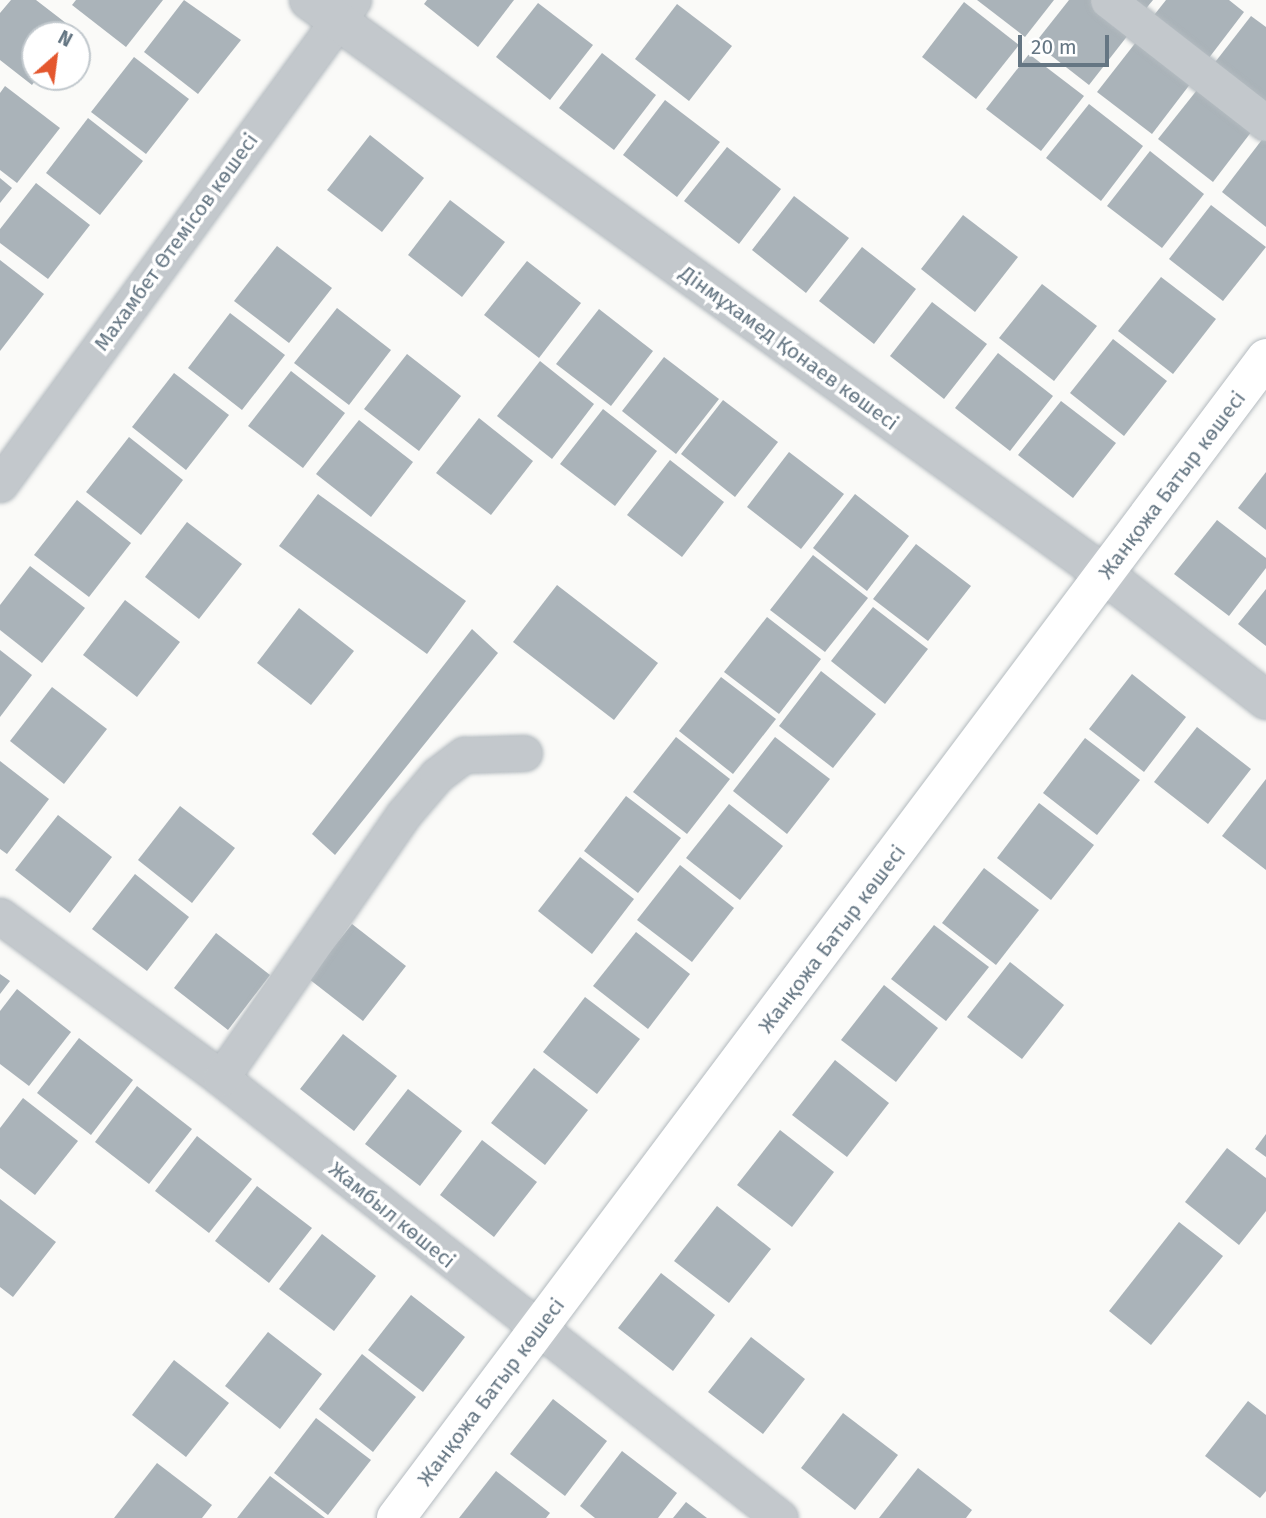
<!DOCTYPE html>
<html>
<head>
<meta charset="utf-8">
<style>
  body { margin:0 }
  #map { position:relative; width:1266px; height:1518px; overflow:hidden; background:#fafaf8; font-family:"Fira Sans",sans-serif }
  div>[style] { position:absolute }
  .building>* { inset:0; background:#aab3b9 }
  .roads { filter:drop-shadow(0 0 2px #b3babf) drop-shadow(0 0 2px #b3babf) }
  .minor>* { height:35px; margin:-17.5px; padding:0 17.5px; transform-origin:17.5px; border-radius:17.5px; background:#c3c8cc }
  .tertiary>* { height:38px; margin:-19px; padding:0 19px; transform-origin:19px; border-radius:19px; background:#c3c8cc }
  .secondary>* { height:38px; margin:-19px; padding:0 19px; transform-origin:19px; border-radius:19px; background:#fff }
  span { translate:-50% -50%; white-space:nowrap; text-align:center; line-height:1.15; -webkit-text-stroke:7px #fff; paint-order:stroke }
  .street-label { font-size:21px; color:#657683 }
  .north { position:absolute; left:21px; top:21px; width:70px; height:70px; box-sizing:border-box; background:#fff; border:2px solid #c1c8cd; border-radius:50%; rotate:28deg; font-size:19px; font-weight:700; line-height:28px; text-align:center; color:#657683 }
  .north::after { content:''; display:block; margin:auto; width:24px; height:32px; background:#e4572e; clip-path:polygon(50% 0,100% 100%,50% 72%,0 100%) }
  .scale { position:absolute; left:1018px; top:35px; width:91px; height:32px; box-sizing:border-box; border:4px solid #657683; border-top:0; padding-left:9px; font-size:21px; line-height:24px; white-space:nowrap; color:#657683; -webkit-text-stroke:5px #fff; paint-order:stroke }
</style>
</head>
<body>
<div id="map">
  <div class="building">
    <div style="clip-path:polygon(11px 0,36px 0,75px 30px,71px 35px,35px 35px,38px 77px,32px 85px,0 60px,0 13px)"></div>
    <div style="clip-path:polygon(76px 0,163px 0,126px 47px,72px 5px)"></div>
    <div style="clip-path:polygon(184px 0,241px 40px,198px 94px,144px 52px)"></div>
    <div style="clip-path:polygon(427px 0,514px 0,478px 47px,424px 4px)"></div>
    <div style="clip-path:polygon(977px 0,1054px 0,1025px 37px)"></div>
    <div style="clip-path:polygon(1069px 0,1093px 0,1132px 30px,1089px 85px,1035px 43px)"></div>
    <div style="clip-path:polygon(1117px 0,1153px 0,1139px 17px)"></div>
    <div style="clip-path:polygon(1166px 0,1229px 0,1244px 12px,1202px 67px,1147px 24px)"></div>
    <div style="clip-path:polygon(964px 2px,1019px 45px,976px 99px,922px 57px)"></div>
    <div style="clip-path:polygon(538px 3px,593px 45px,550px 100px,496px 57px)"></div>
    <div style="clip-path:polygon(677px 4px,732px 46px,689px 101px,635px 59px)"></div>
    <div style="clip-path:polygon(1251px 16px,1266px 27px,1266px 109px,1209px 70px)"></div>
    <div style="clip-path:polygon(1140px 37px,1194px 79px,1152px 134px,1097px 92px)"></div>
    <div style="clip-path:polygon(602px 53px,656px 95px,614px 150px,559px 108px)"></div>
    <div style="clip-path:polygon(1029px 54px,1084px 96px,1041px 151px,986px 109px)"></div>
    <div style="clip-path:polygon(134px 57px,189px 99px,146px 154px,91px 112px)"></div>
    <div style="clip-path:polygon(1201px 85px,1255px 127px,1213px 182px,1158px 139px)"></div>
    <div style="clip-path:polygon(5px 86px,60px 128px,17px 183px,0 170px,0 93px)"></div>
    <div style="clip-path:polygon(665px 100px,720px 142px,677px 197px,623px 155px)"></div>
    <div style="clip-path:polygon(1089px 104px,1143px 146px,1101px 201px,1046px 158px)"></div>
    <div style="clip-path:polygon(88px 118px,143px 161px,100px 215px,46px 173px)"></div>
    <div style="clip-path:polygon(370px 135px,424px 178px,382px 232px,327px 190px)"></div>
    <div style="clip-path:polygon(1264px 137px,1266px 139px,1266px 227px,1222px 192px)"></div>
    <div style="clip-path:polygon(727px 147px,781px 189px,739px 244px,684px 201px)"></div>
    <div style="clip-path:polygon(1150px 151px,1204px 194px,1162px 248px,1107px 206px)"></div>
    <div style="clip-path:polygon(0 178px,12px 188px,0 203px)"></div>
    <div style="clip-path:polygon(36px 183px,90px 225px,48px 279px,0 243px,0 229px)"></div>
    <div style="clip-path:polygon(794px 196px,849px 238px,806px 293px,752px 250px)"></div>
    <div style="clip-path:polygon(450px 200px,505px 242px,462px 297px,408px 255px)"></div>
    <div style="clip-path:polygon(1211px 205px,1266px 247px,1223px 301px,1169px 259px)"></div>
    <div style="clip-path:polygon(963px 215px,1018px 257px,975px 312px,921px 269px)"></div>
    <div style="clip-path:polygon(277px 246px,332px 288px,289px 343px,234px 301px)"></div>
    <div style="clip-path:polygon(862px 247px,916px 289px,874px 344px,819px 301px)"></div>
    <div style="clip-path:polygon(0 260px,44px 294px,0 351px)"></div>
    <div style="clip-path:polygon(527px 261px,581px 303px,539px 358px,484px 315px)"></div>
    <div style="clip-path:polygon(1161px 277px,1216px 319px,1173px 374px,1118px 331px)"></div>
    <div style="clip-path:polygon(1042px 284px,1097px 326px,1054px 381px,999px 338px)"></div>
    <div style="clip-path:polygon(932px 302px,987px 344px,944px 399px,890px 356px)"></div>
    <div style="clip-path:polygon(337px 308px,391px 350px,349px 405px,294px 363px)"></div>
    <div style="clip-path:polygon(599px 309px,653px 351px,611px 406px,556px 364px)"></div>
    <div style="clip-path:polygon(230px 313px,285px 355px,242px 410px,188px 368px)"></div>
    <div style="clip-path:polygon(1113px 339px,1167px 381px,1124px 436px,1070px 393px)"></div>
    <div style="clip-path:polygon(998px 353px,1053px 396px,1010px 451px,955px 408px)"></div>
    <div style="clip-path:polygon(407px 354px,461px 396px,419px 451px,364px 409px)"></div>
    <div style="clip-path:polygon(664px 357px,719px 399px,676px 454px,622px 411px)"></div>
    <div style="clip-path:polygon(540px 361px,594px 404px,552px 459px,497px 416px)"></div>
    <div style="clip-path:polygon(291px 371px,345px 413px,303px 468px,248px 426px)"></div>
    <div style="clip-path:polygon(174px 373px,229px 415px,186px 470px,132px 427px)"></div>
    <div style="clip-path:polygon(723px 400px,778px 442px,735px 497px,681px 454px)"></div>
    <div style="clip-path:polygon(1061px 401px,1116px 443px,1073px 498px,1018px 455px)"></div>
    <div style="clip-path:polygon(603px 409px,657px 451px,615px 506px,560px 464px)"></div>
    <div style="clip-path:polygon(479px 418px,533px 461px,491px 515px,436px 473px)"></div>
    <div style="clip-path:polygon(359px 420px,413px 462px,371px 517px,316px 474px)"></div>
    <div style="clip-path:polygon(129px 437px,183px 480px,141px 535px,86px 492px)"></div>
    <div style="clip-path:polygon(789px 452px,844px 494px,801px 549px,747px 507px)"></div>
    <div style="clip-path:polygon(670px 460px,724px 502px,682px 557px,627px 515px)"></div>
    <div style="clip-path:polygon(1266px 472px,1266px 530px,1238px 508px)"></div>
    <div style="clip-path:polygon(318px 494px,466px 601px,427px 654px,279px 546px)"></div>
    <div style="clip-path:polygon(855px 494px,909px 536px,867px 591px,813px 548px)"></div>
    <div style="clip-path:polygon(77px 500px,131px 543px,89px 597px,34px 555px)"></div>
    <div style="clip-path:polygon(1217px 520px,1266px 558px,1266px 568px,1229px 616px,1174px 574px)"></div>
    <div style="clip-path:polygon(187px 522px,242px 564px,199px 619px,145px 577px)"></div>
    <div style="clip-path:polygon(916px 544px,971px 586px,928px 641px,873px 599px)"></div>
    <div style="clip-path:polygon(813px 555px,868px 598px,825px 652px,770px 610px)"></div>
    <div style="clip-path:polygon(30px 566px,85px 608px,42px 663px,0 630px,0 605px)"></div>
    <div style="clip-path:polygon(557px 585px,658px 663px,614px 720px,513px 642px)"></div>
    <div style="clip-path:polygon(1266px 589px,1266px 646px,1238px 624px)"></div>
    <div style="clip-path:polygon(125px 600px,180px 642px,137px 697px,83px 655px)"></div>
    <div style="clip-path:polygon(873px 607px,928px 649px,885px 704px,831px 661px)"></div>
    <div style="clip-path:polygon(299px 608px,354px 651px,311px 705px,257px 663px)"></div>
    <div style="clip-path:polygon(767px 617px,821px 659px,779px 714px,724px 672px)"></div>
    <div style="clip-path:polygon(472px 629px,498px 653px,335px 855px,312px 834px)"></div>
    <div style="clip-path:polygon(0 650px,32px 675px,0 717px)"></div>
    <div style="clip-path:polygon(821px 671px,876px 714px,833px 768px,779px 726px)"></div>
    <div style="clip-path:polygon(1132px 674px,1186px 717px,1144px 772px,1089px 729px)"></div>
    <div style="clip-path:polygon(721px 677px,776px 719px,733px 774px,679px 731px)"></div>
    <div style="clip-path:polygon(52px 687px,107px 729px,64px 784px,10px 741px)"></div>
    <div style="clip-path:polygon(1197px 727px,1251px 769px,1208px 824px,1154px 782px)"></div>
    <div style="clip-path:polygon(676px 737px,730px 779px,687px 834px,633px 792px)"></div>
    <div style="clip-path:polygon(775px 737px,830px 779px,787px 834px,733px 791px)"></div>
    <div style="clip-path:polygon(1085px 738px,1140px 780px,1097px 835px,1043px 793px)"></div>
    <div style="clip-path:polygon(0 761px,49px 799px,7px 854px,0 849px)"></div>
    <div style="clip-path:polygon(1266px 779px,1266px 870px,1222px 836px)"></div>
    <div style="clip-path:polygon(626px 796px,681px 838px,638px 893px,584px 851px)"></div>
    <div style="clip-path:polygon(1039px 803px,1094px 845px,1051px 900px,997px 858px)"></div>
    <div style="clip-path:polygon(729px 804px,783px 846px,740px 900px,686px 858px)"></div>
    <div style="clip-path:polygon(180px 806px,235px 848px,192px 903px,138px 860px)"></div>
    <div style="clip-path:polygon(58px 815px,112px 857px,70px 913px,15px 870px)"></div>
    <div style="clip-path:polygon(580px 857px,634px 899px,592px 954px,538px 911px)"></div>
    <div style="clip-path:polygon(680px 865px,734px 908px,692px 962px,637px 920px)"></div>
    <div style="clip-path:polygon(984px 868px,1039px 910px,996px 965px,942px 923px)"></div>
    <div style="clip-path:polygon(135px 874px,189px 917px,147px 971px,92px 929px)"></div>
    <div style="clip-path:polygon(352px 924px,406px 966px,363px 1021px,309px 979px)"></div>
    <div style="clip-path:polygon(934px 925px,989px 967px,946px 1021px,891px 979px)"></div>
    <div style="clip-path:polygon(636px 932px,690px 974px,648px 1029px,593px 986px)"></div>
    <div style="clip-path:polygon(216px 933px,270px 975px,228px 1030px,174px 988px)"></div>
    <div style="clip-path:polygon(1010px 962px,1064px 1005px,1022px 1059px,967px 1017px)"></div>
    <div style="clip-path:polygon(0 974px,10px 981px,0 994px)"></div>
    <div style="clip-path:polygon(884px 985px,938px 1028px,896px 1082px,841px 1040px)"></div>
    <div style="clip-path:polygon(17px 989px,71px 1032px,29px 1086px,0 1064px,0 1011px)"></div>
    <div style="clip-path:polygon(585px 997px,640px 1039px,597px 1094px,543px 1052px)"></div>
    <div style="clip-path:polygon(343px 1034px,397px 1076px,354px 1131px,300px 1089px)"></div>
    <div style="clip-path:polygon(79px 1038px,133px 1080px,91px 1135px,37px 1093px)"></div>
    <div style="clip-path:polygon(835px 1060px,889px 1103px,847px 1157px,792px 1115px)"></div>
    <div style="clip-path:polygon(534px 1068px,588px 1110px,545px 1165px,491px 1123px)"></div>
    <div style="clip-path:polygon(137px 1086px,192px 1129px,149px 1184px,95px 1142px)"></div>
    <div style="clip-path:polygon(408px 1089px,462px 1131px,420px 1186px,365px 1144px)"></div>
    <div style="clip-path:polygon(23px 1098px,78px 1141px,35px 1195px,0 1168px,0 1128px)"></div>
    <div style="clip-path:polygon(780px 1130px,834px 1172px,792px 1227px,737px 1185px)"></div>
    <div style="clip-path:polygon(1266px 1134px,1266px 1157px,1255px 1149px)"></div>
    <div style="clip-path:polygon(197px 1136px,252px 1179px,209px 1233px,155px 1191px)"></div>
    <div style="clip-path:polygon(482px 1140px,537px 1182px,494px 1237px,440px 1195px)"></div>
    <div style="clip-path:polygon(1227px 1148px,1266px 1178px,1266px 1211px,1239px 1245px,1185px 1202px)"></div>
    <div style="clip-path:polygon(257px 1186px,312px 1228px,269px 1283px,215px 1241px)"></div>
    <div style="clip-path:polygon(0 1199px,56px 1242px,13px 1297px,0 1287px)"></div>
    <div style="clip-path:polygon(717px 1206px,771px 1249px,729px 1303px,674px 1261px)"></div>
    <div style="clip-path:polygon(1179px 1222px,1223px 1256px,1151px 1345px,1109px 1311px)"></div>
    <div style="clip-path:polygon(322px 1234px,376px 1276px,334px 1331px,279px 1289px)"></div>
    <div style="clip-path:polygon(661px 1273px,715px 1315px,673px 1371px,618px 1328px)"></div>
    <div style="clip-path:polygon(411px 1295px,465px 1337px,423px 1392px,368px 1350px)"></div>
    <div style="clip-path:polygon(268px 1332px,322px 1374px,280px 1429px,225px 1386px)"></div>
    <div style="clip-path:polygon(751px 1337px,805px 1379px,763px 1434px,708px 1392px)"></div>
    <div style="clip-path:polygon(362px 1354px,416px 1397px,373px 1452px,319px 1409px)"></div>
    <div style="clip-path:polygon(174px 1360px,229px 1403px,186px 1457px,132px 1415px)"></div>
    <div style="clip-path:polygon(553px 1399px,607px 1441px,565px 1496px,510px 1454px)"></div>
    <div style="clip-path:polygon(1248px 1401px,1266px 1415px,1266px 1491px,1260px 1498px,1205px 1456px)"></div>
    <div style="clip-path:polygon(843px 1413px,898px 1455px,855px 1510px,801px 1468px)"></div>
    <div style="clip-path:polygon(316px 1418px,371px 1460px,328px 1515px,274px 1473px)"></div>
    <div style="clip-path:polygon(622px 1451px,677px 1493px,658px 1518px,595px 1518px,580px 1506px)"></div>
    <div style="clip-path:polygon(157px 1463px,212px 1505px,202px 1518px,114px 1518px)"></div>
    <div style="clip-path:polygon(918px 1468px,972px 1510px,966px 1518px,879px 1518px)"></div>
    <div style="clip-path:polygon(496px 1471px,550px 1513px,546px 1518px,459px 1518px)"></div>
    <div style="clip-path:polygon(270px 1476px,325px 1518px,237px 1518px)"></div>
    <div style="clip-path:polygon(686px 1502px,707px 1518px,673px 1518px)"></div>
  </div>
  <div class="roads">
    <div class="minor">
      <div style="left:1108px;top:0;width:200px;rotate:37.9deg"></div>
      <div style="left:0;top:484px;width:599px;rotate:-53.9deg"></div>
      <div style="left:0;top:916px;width:274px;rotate:36.2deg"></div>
      <div style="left:221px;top:1078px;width:711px;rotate:38.21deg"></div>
      <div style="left:221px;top:1078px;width:320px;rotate:-55.3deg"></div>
      <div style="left:403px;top:815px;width:52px;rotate:-49.6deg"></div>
      <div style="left:437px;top:775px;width:34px;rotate:-37deg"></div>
      <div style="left:464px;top:755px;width:60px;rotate:-1.9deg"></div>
    </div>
    <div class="tertiary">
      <div style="left:309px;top:0;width:982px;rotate:35.84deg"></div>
      <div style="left:1105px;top:575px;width:204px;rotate:37.8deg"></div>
    </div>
    <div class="secondary">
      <div style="left:396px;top:1518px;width:1450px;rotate:-53.13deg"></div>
    </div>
  </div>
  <div class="street-label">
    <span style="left:176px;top:242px;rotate:-54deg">Махамбет Өтемісов көшесі</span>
    <span style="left:789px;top:348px;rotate:36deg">Дінмұхамед Қонаев көшесі</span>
    <span style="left:1172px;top:485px;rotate:-53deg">Жанқожа Батыр көшесі</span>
    <span style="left:832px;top:939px;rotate:-53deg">Жанқожа Батыр көшесі</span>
    <span style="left:392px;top:1215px;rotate:39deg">Жамбыл көшесі</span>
    <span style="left:491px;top:1392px;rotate:-53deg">Жанқожа Батыр көшесі</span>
  </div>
  <div class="north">N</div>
  <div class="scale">20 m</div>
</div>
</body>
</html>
